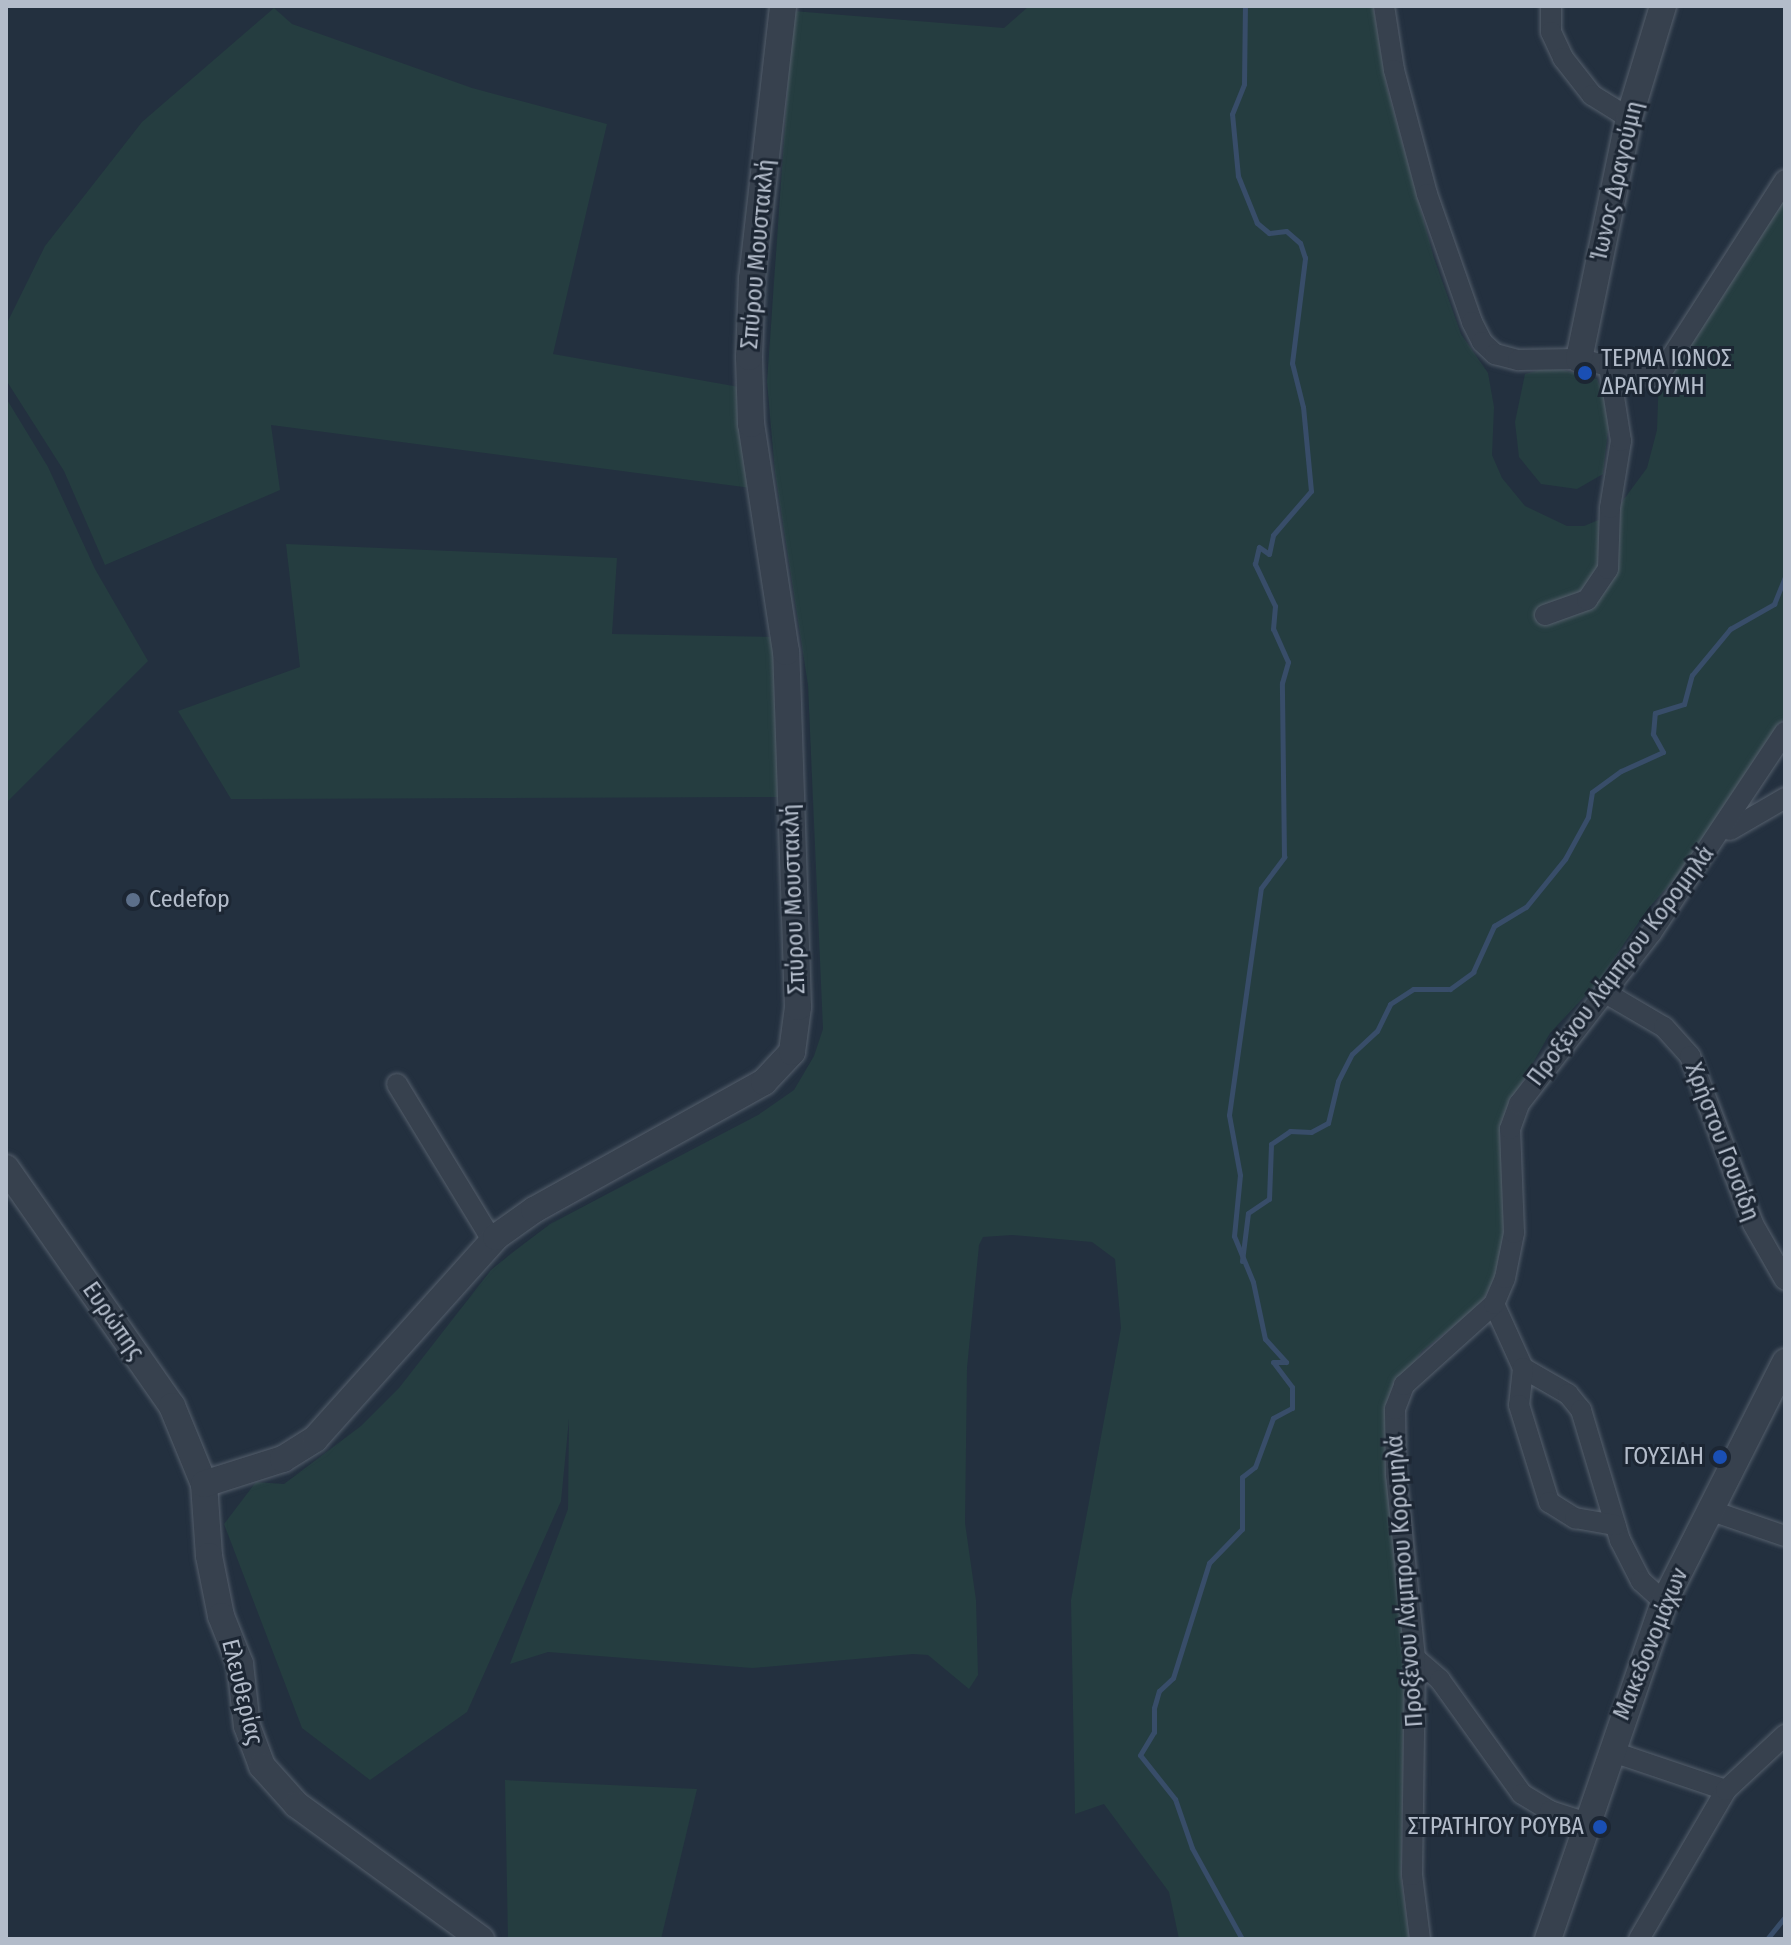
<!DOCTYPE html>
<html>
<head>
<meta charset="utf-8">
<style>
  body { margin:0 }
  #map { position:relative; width:1791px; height:1945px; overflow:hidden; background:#23303f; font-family:"Fira Sans Condensed",sans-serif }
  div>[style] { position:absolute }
  .green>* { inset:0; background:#253d40 }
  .stream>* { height:5px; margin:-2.5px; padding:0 2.5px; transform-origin:2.5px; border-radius:2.5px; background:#384d69 }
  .roads { filter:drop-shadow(0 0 2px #555f6c) drop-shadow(0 0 2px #555f6c) }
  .minor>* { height:20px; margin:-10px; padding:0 10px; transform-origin:10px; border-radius:10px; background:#37414e }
  .tertiary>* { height:26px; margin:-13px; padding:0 13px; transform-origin:13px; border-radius:13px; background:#37414e }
  .dots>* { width:22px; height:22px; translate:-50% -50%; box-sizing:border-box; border:4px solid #1c2633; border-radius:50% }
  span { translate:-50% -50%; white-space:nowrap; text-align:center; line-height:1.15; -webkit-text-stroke:6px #1c2633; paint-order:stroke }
  .street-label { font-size:24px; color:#b3bcca }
  .poi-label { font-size:24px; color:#b3bcca }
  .left { translate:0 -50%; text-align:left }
  .right { translate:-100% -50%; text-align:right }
  .frame { position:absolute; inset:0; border:8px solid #b3bcca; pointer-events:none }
</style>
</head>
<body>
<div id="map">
  <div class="green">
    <div style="clip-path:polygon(1029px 6px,1373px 6px,1386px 84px,1434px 258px,1461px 334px,1488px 373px,1494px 407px,1492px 455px,1502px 478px,1525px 506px,1567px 526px,1584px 526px,1613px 514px,1647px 468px,1657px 430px,1659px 373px,1785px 188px,1785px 716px,1707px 842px,1647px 910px,1598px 982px,1550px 1033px,1521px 1084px,1507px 1114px,1515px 1184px,1494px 1281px,1479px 1306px,1422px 1351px,1394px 1393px,1405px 1639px,1401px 1878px,1409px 1939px,1179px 1939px,1169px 1892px,1104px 1804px,1075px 1814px,1071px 1600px,1121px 1328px,1115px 1259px,1092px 1242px,1012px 1235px,983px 1237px,979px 1245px,967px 1368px,965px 1523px,976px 1600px,978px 1675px,969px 1689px,928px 1655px,913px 1654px,752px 1668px,548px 1652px,510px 1664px,568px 1509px,569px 1419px,561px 1501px,467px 1712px,370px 1780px,302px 1728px,224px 1524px,256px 1482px,284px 1484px,361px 1426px,399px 1388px,491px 1270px,512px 1253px,550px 1224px,758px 1115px,794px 1090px,814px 1056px,823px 1029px,808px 685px,775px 472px,767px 382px,793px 11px,1004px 28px)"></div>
    <div style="clip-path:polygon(274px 8px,292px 24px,472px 88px,607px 124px,553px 354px,739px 387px,751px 488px,271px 425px,280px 490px,105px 565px,64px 471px,6px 380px,6px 325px,45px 246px,142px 122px)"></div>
    <div style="clip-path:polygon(1551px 367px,1597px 379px,1610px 411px,1603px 474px,1577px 489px,1541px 484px,1519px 457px,1515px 422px,1525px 374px)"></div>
    <div style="clip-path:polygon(6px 398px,48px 467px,95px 569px,148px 661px,6px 803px)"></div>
    <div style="clip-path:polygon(286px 544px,617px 558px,612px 634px,775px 637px,780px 797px,231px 799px,178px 711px,300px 667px)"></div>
    <div style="clip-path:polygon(505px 1780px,697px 1789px,661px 1939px,508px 1939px)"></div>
  </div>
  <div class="stream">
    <div style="left:1242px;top:1261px;width:48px;rotate:-82.9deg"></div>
    <div style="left:1248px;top:1213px;width:25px;rotate:-34deg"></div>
    <div style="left:1269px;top:1199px;width:55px;rotate:-87.9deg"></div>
    <div style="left:1271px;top:1144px;width:23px;rotate:-34deg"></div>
    <div style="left:1290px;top:1131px;width:21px;rotate:3deg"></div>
    <div style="left:1311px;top:1132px;width:19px;rotate:-28deg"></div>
    <div style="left:1328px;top:1123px;width:43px;rotate:-76.6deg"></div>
    <div style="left:1338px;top:1081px;width:30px;rotate:-63deg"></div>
    <div style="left:1352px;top:1054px;width:34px;rotate:-43deg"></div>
    <div style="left:1377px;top:1031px;width:30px;rotate:-64deg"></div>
    <div style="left:1390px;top:1004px;width:27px;rotate:-33deg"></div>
    <div style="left:1413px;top:989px;width:37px"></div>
    <div style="left:1450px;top:989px;width:29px;rotate:-36deg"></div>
    <div style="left:1473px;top:972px;width:51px;rotate:-65.5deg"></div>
    <div style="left:1494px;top:926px;width:37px;rotate:-31deg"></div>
    <div style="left:1526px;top:907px;width:62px;rotate:-50.9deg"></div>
    <div style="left:1565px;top:859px;width:48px;rotate:-61.3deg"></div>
    <div style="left:1588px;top:817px;width:25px;rotate:-81deg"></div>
    <div style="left:1592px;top:792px;width:36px;rotate:-36deg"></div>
    <div style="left:1621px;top:771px;width:46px;rotate:-24.3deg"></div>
    <div style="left:1663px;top:752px;width:21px;rotate:-119deg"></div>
    <div style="left:1653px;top:734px;width:21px;rotate:-85deg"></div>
    <div style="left:1655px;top:713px;width:30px;rotate:-17deg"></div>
    <div style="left:1684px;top:704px;width:30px;rotate:-75deg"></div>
    <div style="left:1692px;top:675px;width:60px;rotate:-50.4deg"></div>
    <div style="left:1730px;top:629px;width:51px;rotate:-29.6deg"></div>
    <div style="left:1774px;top:604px;width:29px;rotate:-68deg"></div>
    <div style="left:1242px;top:1939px;width:104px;rotate:-118.8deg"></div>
    <div style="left:1192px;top:1848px;width:52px;rotate:-109.1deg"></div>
    <div style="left:1175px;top:1799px;width:56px;rotate:-128.5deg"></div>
    <div style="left:1140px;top:1755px;width:27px;rotate:-59deg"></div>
    <div style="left:1154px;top:1732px;width:24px;rotate:-90deg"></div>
    <div style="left:1154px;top:1708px;width:18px;rotate:-74deg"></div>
    <div style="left:1159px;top:1691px;width:19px;rotate:-43deg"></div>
    <div style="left:1173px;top:1678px;width:121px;rotate:-72.6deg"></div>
    <div style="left:1209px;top:1563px;width:47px;rotate:-45.9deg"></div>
    <div style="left:1242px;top:1529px;width:52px;rotate:-90deg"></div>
    <div style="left:1242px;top:1477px;width:16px;rotate:-38deg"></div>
    <div style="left:1255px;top:1467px;width:52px;rotate:-69.8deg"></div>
    <div style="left:1273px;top:1418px;width:21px;rotate:-28deg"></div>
    <div style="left:1292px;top:1408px;width:21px;rotate:-90deg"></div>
    <div style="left:1292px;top:1387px;width:31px;rotate:-127deg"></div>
    <div style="left:1273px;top:1362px;width:13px"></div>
    <div style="left:1286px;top:1362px;width:31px;rotate:-132deg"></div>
    <div style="left:1265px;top:1339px;width:58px;rotate:-101.9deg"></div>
    <div style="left:1253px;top:1282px;width:50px;rotate:-112.4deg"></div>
    <div style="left:1234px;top:1236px;width:61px;rotate:-84.4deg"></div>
    <div style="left:1240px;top:1175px;width:61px;rotate:-100.4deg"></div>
    <div style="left:1229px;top:1115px;width:229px;rotate:-82deg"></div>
    <div style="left:1261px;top:888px;width:39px;rotate:-53deg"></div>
    <div style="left:1284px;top:857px;width:174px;rotate:-90.7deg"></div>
    <div style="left:1282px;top:683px;width:22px;rotate:-74deg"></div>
    <div style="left:1288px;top:662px;width:36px;rotate:-114deg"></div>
    <div style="left:1273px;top:629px;width:23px;rotate:-85deg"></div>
    <div style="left:1275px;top:606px;width:47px;rotate:-115.5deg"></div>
    <div style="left:1255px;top:564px;width:17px;rotate:-77deg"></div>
    <div style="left:1259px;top:547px;width:12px;rotate:35deg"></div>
    <div style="left:1269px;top:554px;width:19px;rotate:-78deg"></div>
    <div style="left:1273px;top:535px;width:58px;rotate:-49.2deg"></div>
    <div style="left:1311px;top:491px;width:84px;rotate:-95.4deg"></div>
    <div style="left:1303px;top:407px;width:45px;rotate:-104deg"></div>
    <div style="left:1292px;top:363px;width:106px;rotate:-82.9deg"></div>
    <div style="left:1305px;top:258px;width:16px;rotate:-108deg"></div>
    <div style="left:1300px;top:243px;width:18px;rotate:-139deg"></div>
    <div style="left:1286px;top:231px;width:17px;rotate:173deg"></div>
    <div style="left:1269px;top:233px;width:16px;rotate:-140deg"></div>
    <div style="left:1257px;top:223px;width:51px;rotate:-112deg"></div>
    <div style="left:1238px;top:176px;width:62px;rotate:-95.5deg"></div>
    <div style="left:1232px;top:114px;width:32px;rotate:-68deg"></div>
    <div style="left:1244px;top:84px;width:78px;rotate:-89.3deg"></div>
    <div style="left:1767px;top:1939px;width:28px;rotate:-51deg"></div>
  </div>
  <div class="roads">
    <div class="minor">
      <div style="left:1384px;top:6px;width:65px;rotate:81.1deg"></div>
      <div style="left:1394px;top:70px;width:128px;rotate:75.1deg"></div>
      <div style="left:1427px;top:194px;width:136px;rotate:70.6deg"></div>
      <div style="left:1472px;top:322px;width:22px;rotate:63deg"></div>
      <div style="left:1482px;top:342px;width:18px;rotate:43deg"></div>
      <div style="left:1495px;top:354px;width:24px;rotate:15deg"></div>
      <div style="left:1518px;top:360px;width:61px;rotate:-0.9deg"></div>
      <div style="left:1579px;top:359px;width:75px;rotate:13.1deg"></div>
      <div style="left:1652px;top:376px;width:16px;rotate:-35deg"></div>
      <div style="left:1665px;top:367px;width:222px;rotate:-57.3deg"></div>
      <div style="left:1551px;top:6px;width:26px;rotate:90deg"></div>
      <div style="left:1551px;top:32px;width:29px;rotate:65deg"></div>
      <div style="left:1563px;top:58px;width:47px;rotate:51.9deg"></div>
      <div style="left:1592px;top:95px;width:44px;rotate:31.9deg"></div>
      <div style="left:1545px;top:615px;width:45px;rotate:-19.7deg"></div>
      <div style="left:1587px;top:600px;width:37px;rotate:-56deg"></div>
      <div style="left:1608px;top:569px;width:61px;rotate:-88.1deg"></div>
      <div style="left:1610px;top:508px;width:68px;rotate:-80.7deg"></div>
      <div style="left:1621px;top:441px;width:76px;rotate:-99.1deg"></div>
      <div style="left:1730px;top:830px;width:64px;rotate:-30.2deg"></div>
      <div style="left:1604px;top:992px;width:69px;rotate:30.3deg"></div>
      <div style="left:1664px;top:1027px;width:39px;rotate:48deg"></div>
      <div style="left:1690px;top:1056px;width:179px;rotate:69.4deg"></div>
      <div style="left:1753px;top:1224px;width:64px;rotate:60.3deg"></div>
      <div style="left:397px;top:1084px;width:183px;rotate:58.7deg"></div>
      <div style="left:1494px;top:1304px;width:70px;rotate:65.6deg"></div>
      <div style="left:1523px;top:1368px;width:52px;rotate:30deg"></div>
      <div style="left:1568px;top:1394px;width:21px;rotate:51deg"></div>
      <div style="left:1581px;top:1410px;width:136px;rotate:73.3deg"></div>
      <div style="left:1620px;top:1540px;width:46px;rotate:62.9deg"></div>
      <div style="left:1641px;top:1581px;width:31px;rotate:42deg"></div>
      <div style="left:1523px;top:1368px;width:37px;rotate:96deg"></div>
      <div style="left:1519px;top:1405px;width:102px;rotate:72.8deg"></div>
      <div style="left:1549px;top:1502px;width:31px;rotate:32deg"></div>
      <div style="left:1575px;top:1518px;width:41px;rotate:9.9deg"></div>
      <div style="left:1712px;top:1511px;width:77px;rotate:18.9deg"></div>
      <div style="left:1415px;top:1658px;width:33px;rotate:41deg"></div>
      <div style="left:1440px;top:1680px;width:140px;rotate:54.3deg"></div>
      <div style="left:1522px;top:1794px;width:33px;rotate:31deg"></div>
      <div style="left:1550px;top:1811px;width:38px;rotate:18deg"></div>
      <div style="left:1610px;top:1751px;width:122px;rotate:18.6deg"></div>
      <div style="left:1420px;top:1939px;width:64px;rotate:-97.1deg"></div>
      <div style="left:1412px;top:1875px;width:217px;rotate:-89.2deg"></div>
      <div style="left:1415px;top:1658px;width:184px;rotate:-95.9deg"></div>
      <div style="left:1396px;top:1475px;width:66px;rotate:-90.9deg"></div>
      <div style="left:1395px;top:1409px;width:26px;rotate:-69deg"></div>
      <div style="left:1404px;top:1385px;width:121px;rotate:-42deg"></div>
      <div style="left:1494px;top:1304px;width:28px;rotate:-67deg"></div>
      <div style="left:1505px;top:1278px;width:46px;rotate:-78.7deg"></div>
      <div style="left:1514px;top:1233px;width:104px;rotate:-92.2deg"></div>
      <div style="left:1510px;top:1129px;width:27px;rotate:-70deg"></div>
      <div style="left:1519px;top:1104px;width:217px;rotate:-52.3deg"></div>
      <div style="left:1652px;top:932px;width:240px;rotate:-56.4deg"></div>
      <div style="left:1639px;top:1939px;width:173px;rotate:-59.7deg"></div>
      <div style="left:1726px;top:1790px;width:81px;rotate:-43deg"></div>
    </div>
    <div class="tertiary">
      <div style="left:1579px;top:359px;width:246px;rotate:-78.3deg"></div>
      <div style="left:1629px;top:118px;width:117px;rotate:-73.1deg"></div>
      <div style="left:6px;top:1168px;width:290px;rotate:55.1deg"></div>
      <div style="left:172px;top:1406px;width:84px;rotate:67.7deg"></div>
      <div style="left:204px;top:1484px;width:72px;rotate:86deg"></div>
      <div style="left:209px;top:1556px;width:61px;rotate:78.7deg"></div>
      <div style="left:221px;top:1616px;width:52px;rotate:68.4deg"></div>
      <div style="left:240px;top:1664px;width:62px;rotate:83.6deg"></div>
      <div style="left:247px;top:1726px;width:43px;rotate:69.4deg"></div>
      <div style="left:262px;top:1766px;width:52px;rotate:48.1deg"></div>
      <div style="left:297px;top:1805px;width:228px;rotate:36.1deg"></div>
      <div style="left:204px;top:1484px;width:83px;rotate:-17.6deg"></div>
      <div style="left:283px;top:1459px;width:38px;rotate:-32deg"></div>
      <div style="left:315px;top:1439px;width:271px;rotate:-48.1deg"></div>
      <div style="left:496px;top:1237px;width:47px;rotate:-35.4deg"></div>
      <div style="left:534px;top:1210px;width:263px;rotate:-29.1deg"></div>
      <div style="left:764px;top:1082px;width:41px;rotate:-47deg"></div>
      <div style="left:792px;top:1052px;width:45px;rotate:-82.4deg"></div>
      <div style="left:798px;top:1007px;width:355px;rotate:-91.9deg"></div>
      <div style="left:786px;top:652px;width:231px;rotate:-98.7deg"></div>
      <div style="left:751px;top:424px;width:67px;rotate:-91.7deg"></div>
      <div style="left:749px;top:357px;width:78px;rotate:-87.8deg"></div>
      <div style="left:752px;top:279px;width:275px;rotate:-83.5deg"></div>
      <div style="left:1548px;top:1939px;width:356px;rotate:-71deg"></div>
      <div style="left:1664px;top:1602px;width:269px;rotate:-63.2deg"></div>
    </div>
  </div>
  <div class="dots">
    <div style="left:1585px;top:373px;background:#1a4fb4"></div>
    <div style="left:133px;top:900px;background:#5c6f8a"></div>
    <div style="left:1720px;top:1457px;background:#1a4fb4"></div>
    <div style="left:1600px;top:1827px;background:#1a4fb4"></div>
  </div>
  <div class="street-label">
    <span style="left:1617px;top:181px;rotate:-77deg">Ίωνος Δραγούμη</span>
    <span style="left:758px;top:254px;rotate:-85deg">Σπύρου Μουστακλή</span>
    <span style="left:794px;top:899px;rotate:-92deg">Σπύρου Μουστακλή</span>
    <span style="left:1621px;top:966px;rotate:-53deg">Προξένου Λάμπρου Κορομηλά</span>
    <span style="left:1722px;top:1142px;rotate:69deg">Χρήστου Γουσίδη</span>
    <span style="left:113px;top:1321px;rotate:55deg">Ευρώπης</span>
    <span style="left:1405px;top:1581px;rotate:-94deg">Προξένου Λάμπρου Κορομηλά</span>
    <span style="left:1651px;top:1644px;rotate:-68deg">Μακεδονομάχων</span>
    <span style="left:242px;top:1692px;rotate:76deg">Ελευθερίας</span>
  </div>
  <div class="poi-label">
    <span class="left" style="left:1601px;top:373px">ΤΕΡΜΑ ΙΩΝΟΣ<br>ΔΡΑΓΟΥΜΗ</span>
    <span class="left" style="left:149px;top:900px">Cedefop</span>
    <span class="right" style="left:1704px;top:1457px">ΓΟΥΣΙΔΗ</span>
    <span class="right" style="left:1584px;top:1827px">ΣΤΡΑΤΗΓΟΥ ΡΟΥΒΑ</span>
  </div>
  <div class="frame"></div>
</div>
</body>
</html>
